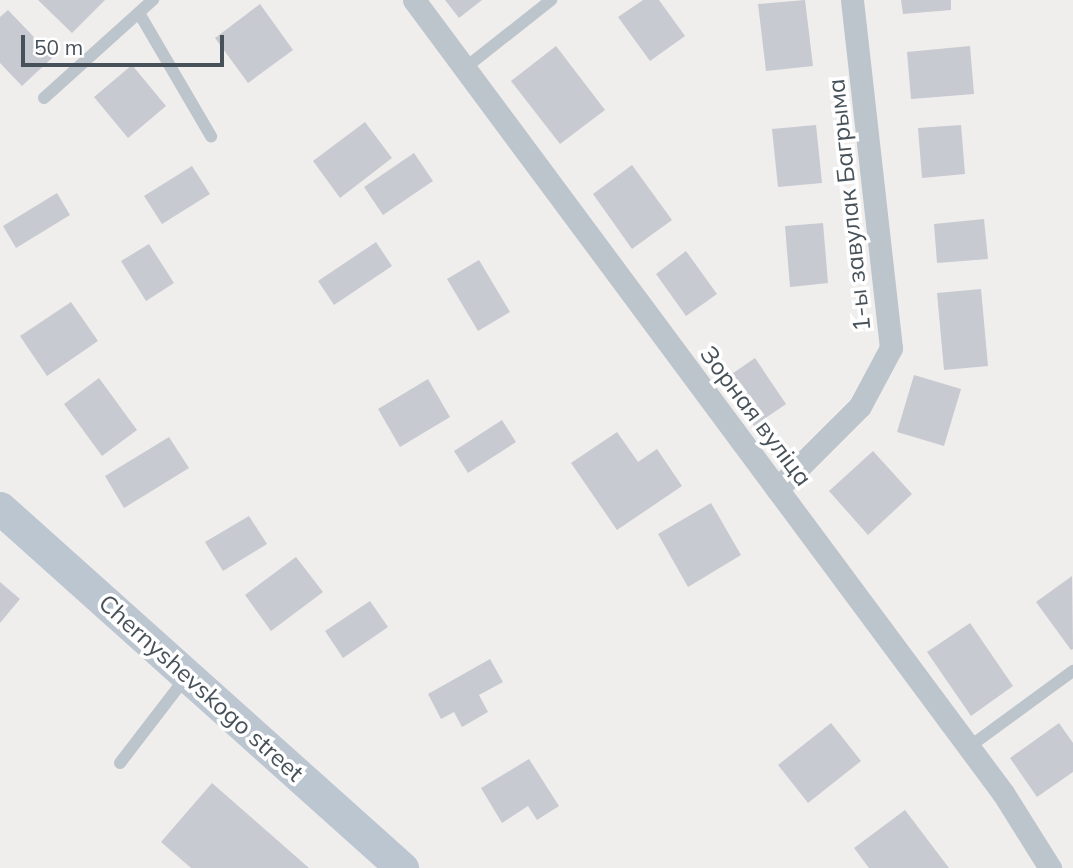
<!DOCTYPE html>
<html>
<head>
<meta charset="utf-8">
<style>
  body { margin:0 }
  #map { position:relative; width:1073px; height:868px; overflow:hidden; background:#f0eded; font-family:Mulish,sans-serif }
  div>[style] { position:absolute }
  .building>* { inset:0; background:#c7cad0 }
  .lane>* { height:12px; margin:-6px; padding:0 6px; transform-origin:6px; border-radius:6px; background:#bcc5cb }
  .street>* { height:23px; margin:-11.5px; padding:0 11.5px; transform-origin:11.5px; border-radius:11.5px; background:#bcc5cb }
  .secondary>* { height:33px; margin:-16.5px; padding:0 16.5px; transform-origin:16.5px; border-radius:16.5px; background:#bcc6d0 }
  span { translate:-50% -50%; white-space:nowrap; text-align:center; line-height:1.15; -webkit-text-stroke:7px #fff; paint-order:stroke }
  .street-label { font-size:24px; color:#475159 }
  .scale { position:absolute; left:21px; top:35px; width:203px; height:32px; box-sizing:border-box; border:4px solid #475159; border-top:0; padding-left:9px; font-size:21px; line-height:24px; white-space:nowrap; color:#475159; -webkit-text-stroke:5px #fff; paint-order:stroke }
</style>
</head>
<body>
<div id="map">
  <div class="building">
    <div style="clip-path:polygon(38px 0,105px 0,72px 33px)"></div>
    <div style="clip-path:polygon(445px 0,482px 0,459px 18px)"></div>
    <div style="clip-path:polygon(643px 0,659px 0,685px 36px,650px 61px,618px 17px)"></div>
    <div style="clip-path:polygon(805px 0,813px 66px,766px 71px,758px 4px)"></div>
    <div style="clip-path:polygon(901px 0,951px 0,951px 10px,903px 14px)"></div>
    <div style="clip-path:polygon(260px 4px,293px 50px,248px 83px,215px 38px)"></div>
    <div style="clip-path:polygon(8px 10px,53px 57px,22px 86px,0 63px,0 17px)"></div>
    <div style="clip-path:polygon(556px 46px,605px 110px,560px 144px,511px 81px)"></div>
    <div style="clip-path:polygon(970px 46px,974px 94px,911px 99px,907px 52px)"></div>
    <div style="clip-path:polygon(132px 65px,166px 106px,128px 138px,94px 97px)"></div>
    <div style="clip-path:polygon(365px 122px,392px 158px,340px 198px,313px 161px)"></div>
    <div style="clip-path:polygon(816px 125px,822px 183px,778px 187px,772px 129px)"></div>
    <div style="clip-path:polygon(961px 125px,965px 174px,922px 178px,918px 128px)"></div>
    <div style="clip-path:polygon(414px 153px,433px 181px,383px 215px,364px 187px)"></div>
    <div style="clip-path:polygon(632px 165px,672px 220px,632px 249px,593px 194px)"></div>
    <div style="clip-path:polygon(192px 166px,210px 194px,162px 224px,144px 196px)"></div>
    <div style="clip-path:polygon(57px 193px,70px 215px,16px 248px,3px 226px)"></div>
    <div style="clip-path:polygon(984px 219px,988px 259px,937px 263px,934px 224px)"></div>
    <div style="clip-path:polygon(823px 223px,828px 283px,790px 287px,785px 226px)"></div>
    <div style="clip-path:polygon(376px 242px,392px 266px,334px 305px,318px 281px)"></div>
    <div style="clip-path:polygon(149px 244px,174px 283px,146px 301px,121px 261px)"></div>
    <div style="clip-path:polygon(686px 251px,717px 294px,686px 316px,656px 274px)"></div>
    <div style="clip-path:polygon(479px 260px,510px 312px,478px 331px,447px 279px)"></div>
    <div style="clip-path:polygon(981px 289px,988px 366px,944px 370px,937px 293px)"></div>
    <div style="clip-path:polygon(71px 302px,98px 341px,47px 376px,20px 336px)"></div>
    <div style="clip-path:polygon(755px 358px,786px 404px,754px 426px,723px 380px)"></div>
    <div style="clip-path:polygon(914px 375px,961px 389px,944px 446px,897px 432px)"></div>
    <div style="clip-path:polygon(99px 378px,137px 430px,102px 456px,64px 404px)"></div>
    <div style="clip-path:polygon(428px 379px,450px 417px,400px 447px,378px 409px)"></div>
    <div style="clip-path:polygon(502px 420px,516px 442px,468px 473px,454px 451px)"></div>
    <div style="clip-path:polygon(617px 432px,638px 462px,657px 449px,682px 486px,617px 530px,571px 463px)"></div>
    <div style="clip-path:polygon(169px 437px,189px 468px,124px 508px,105px 476px)"></div>
    <div style="clip-path:polygon(873px 451px,912px 494px,868px 535px,829px 491px)"></div>
    <div style="clip-path:polygon(711px 503px,741px 555px,688px 587px,658px 534px)"></div>
    <div style="clip-path:polygon(249px 516px,267px 544px,223px 571px,205px 542px)"></div>
    <div style="clip-path:polygon(296px 557px,323px 592px,271px 631px,245px 595px)"></div>
    <div style="clip-path:polygon(1072px 576px,1073px 649px,1071px 650px,1036px 602px)"></div>
    <div style="clip-path:polygon(0 582px,20px 599px,0 623px)"></div>
    <div style="clip-path:polygon(370px 601px,388px 627px,343px 658px,325px 631px)"></div>
    <div style="clip-path:polygon(970px 623px,1013px 686px,971px 716px,927px 652px)"></div>
    <div style="clip-path:polygon(490px 659px,503px 682px,479px 695px,488px 712px,462px 727px,454px 712px,441px 719px,428px 694px)"></div>
    <div style="clip-path:polygon(831px 723px,861px 761px,808px 803px,778px 765px)"></div>
    <div style="clip-path:polygon(1059px 723px,1073px 743px,1073px 772px,1037px 797px,1010px 758px)"></div>
    <div style="clip-path:polygon(529px 759px,559px 806px,537px 820px,528px 806px,502px 823px,481px 788px)"></div>
    <div style="clip-path:polygon(212px 783px,309px 868px,191px 868px,161px 842px)"></div>
    <div style="clip-path:polygon(905px 810px,949px 868px,869px 868px,854px 848px)"></div>
  </div>
  <div class="lane">
    <div style="left:139px;top:13px;width:143px;rotate:59.7deg"></div>
    <div style="left:465px;top:68px;width:110px;rotate:-38.3deg"></div>
    <div style="left:44px;top:98px;width:147px;rotate:-42deg"></div>
    <div style="left:969px;top:747px;width:129px;rotate:-36.2deg"></div>
    <div style="left:120px;top:763px;width:108px;rotate:-52.5deg"></div>
  </div>
  <div class="street">
    <div style="left:414px;top:0;width:988px;rotate:53.4deg"></div>
    <div style="left:1003px;top:793px;width:89px;rotate:57.9deg"></div>
    <div style="left:777px;top:489px;width:117px;rotate:-45deg"></div>
    <div style="left:860px;top:406px;width:66px;rotate:-61.9deg"></div>
    <div style="left:891px;top:348px;width:350px;rotate:-96.4deg"></div>
  </div>
  <div class="secondary">
    <div style="left:0;top:508px;width:540px;rotate:41.85deg"></div>
  </div>
  <div class="street-label">
    <span style="left:849px;top:205px;rotate:-96deg">1-ы завулак Багрыма</span>
    <span style="left:756px;top:416px;rotate:53deg">Зорная вуліца</span>
    <span style="left:201px;top:688px;rotate:42deg">Chernyshevskogo street</span>
  </div>
  <div class="scale">50 m</div>
</div>
</body>
</html>
